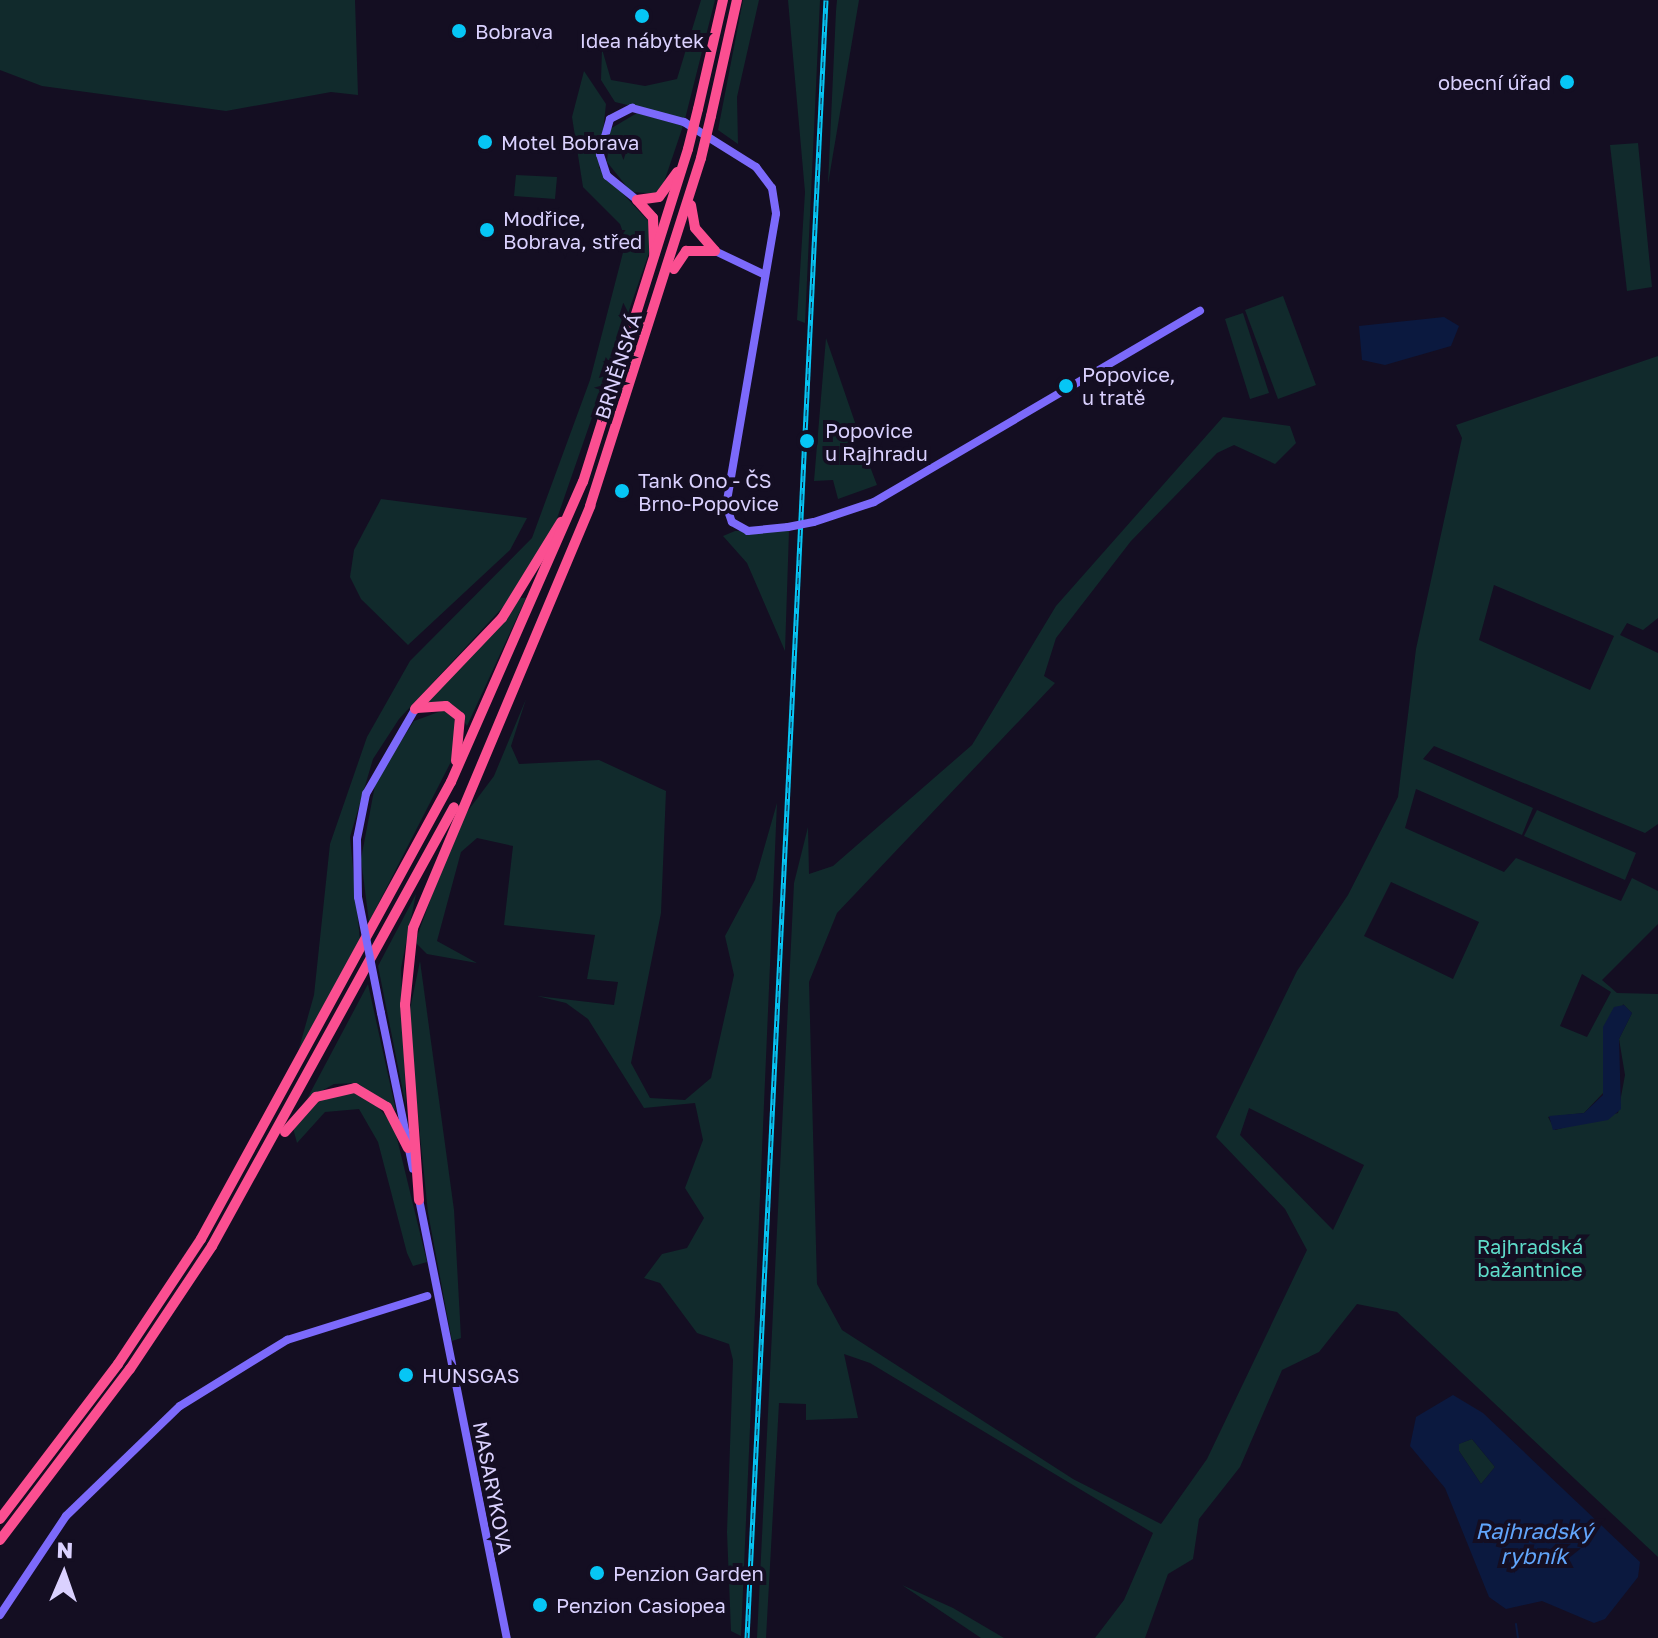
<!DOCTYPE html>
<html>
<head>
<meta charset="utf-8">
<style>
  body { margin:0 }
  #map { position:relative; width:1658px; height:1638px; overflow:hidden; background:#140e22; font-family:"Golos Text",sans-serif }
  div>[style] { position:absolute }
  .green>* { inset:0; background:#112a2c }
  .water>* { inset:0; background:#0b193f }
  .stream>* { height:2px; margin:-1px; padding:0 1px; transform-origin:1px; border-radius:1px; background:#0b193f }
  .secondary>* { height:8px; margin:-4px; padding:0 4px; transform-origin:4px; border-radius:4px; background:#7c6afb }
  .highway>* { height:10px; margin:-5px; padding:0 5px; transform-origin:5px; border-radius:5px; background:#fb4f91 }
  .rail>* { height:5px; margin-top:-2.5px; transform-origin:0; background:repeating-linear-gradient(90deg,#140e22 0 6px,#06c6f5 0 12px); box-sizing:border-box; border-block:2px solid #06c6f5 }
  .secondary-bridge>* { height:8px; margin:-4px; padding:0 4px; transform-origin:4px; border-radius:4px; background:#7c6afb }
  .highway-bridge>* { height:10px; margin:-5px; padding:0 5px; transform-origin:5px; border-radius:5px; background:#fb4f91 }
  .dots>* { width:22px; height:22px; translate:-50% -50%; box-sizing:border-box; border:4px solid #140e22; border-radius:50% }
  span { translate:-50% -50%; white-space:nowrap; text-align:center; line-height:1.15; -webkit-text-stroke:8px #140e22; paint-order:stroke }
  .poi-label { font-size:20px; color:#dad1fe }
  .left { translate:0 -50%; text-align:left }
  .right { translate:-100% -50%; text-align:right }
  .street-label { font-size:20px; color:#dad1fe }
  .park-label { font-size:20px; color:#5edcc9 }
  .water-label { font-size:22px; color:#61a5fb; font-style:italic }
  .north { position:absolute; left:24px; top:1534px; width:80px; height:80px; -webkit-text-stroke:6px #140e22; paint-order:stroke; rotate:2deg; font-size:22px; font-weight:700; line-height:32px; text-align:center; color:#dad1fe }
  .north::after { content:''; display:block; margin:auto; width:28px; height:36px; background:#dad1fe; clip-path:polygon(50% 0,100% 100%,50% 72%,0 100%) }
</style>
</head>
<body>
<div id="map">
  <div class="green">
    <div style="clip-path:polygon(0 0,355px 0,358px 95px,331px 92px,226px 111px,42px 86px,0 70px)"></div>
    <div style="clip-path:polygon(701px 0,715px 0,685px 119px,615px 102px,601px 80px,602px 49px,611px 80px,645px 86px,677px 79px)"></div>
    <div style="clip-path:polygon(743px 0,759px 0,737px 97px,738px 144px,718px 130px)"></div>
    <div style="clip-path:polygon(788px 0,820px 0,805px 323px,797px 320px,805px 192px)"></div>
    <div style="clip-path:polygon(837px 0,859px 0,828px 184px,836px 11px)"></div>
    <div style="clip-path:polygon(584px 71px,606px 104px,599px 168px,651px 224px,650px 250px,553px 530px,515px 594px,399px 719px,373px 759px,350px 837px,360px 941px,296px 1059px,314px 995px,330px 844px,367px 737px,410px 661px,532px 538px,590px 380px,626px 241px,620px 224px,583px 187px,572px 117px)"></div>
    <div style="clip-path:polygon(637px 113px,683px 126px,660px 194px,631px 192px,607px 162px,610px 129px)"></div>
    <div style="clip-path:polygon(1638px 143px,1652px 287px,1627px 291px,1610px 145px)"></div>
    <div style="clip-path:polygon(516px 175px,557px 177px,555px 199px,514px 196px)"></div>
    <div style="clip-path:polygon(1283px 296px,1316px 385px,1278px 399px,1245px 310px)"></div>
    <div style="clip-path:polygon(1243px 313px,1269px 393px,1250px 399px,1225px 319px)"></div>
    <div style="clip-path:polygon(826px 338px,861px 440px,844px 446px,846px 454px,866px 456px,877px 485px,838px 499px,833px 480px,814px 481px)"></div>
    <div style="clip-path:polygon(evenodd,1658px 356px,1658px 618px,1643px 630px,1627px 623px,1620px 635px,1658px 653px,1658px 824px,1645px 833px,1434px 746px,1423px 759px,1533px 808px,1522px 835px,1416px 789px,1405px 828px,1504px 872px,1516px 858px,1621px 901px,1632px 878px,1658px 891px,1658px 924px,1602px 980px,1617px 993px,1658px 994px,1658px 1557px,1397px 1312px,1357px 1304px,1319px 1352px,1282px 1370px,1240px 1467px,1199px 1519px,1193px 1559px,1168px 1574px,1145px 1638px,1095px 1638px,1124px 1600px,1153px 1533px,870px 1363px,844px 1354px,858px 1418px,806px 1420px,806px 1404px,779px 1403px,766px 1638px,757px 1638px,794px 883px,808px 827px,809px 874px,833px 866px,972px 745px,1056px 606px,1223px 417px,1290px 426px,1296px 443px,1275px 464px,1234px 445px,1217px 453px,1131px 541px,1056px 638px,1044px 676px,1055px 683px,837px 913px,809px 982px,817px 1284px,842px 1330px,1073px 1479px,1161px 1524px,1207px 1459px,1307px 1250px,1285px 1209px,1216px 1137px,1297px 971px,1348px 895px,1398px 797px,1416px 649px,1462px 438px,1456px 425px,1658px 356px,1494px 585px,1614px 636px,1590px 690px,1479px 640px,1494px 585px,1658px 356px,1391px 882px,1479px 922px,1453px 979px,1364px 936px,1391px 882px,1658px 356px,1582px 974px,1611px 992px,1587px 1037px,1560px 1026px,1582px 974px,1658px 356px,1623px 1004px,1632px 1013px,1619px 1039px,1625px 1075px,1618px 1113px,1555px 1130px,1548px 1117px,1584px 1113px,1604px 1092px,1623px 1004px,1658px 356px,1249px 1108px,1364px 1165px,1333px 1230px,1240px 1135px,1249px 1108px)"></div>
    <div style="clip-path:polygon(381px 499px,527px 518px,510px 550px,408px 645px,361px 599px,350px 577px,354px 550px)"></div>
    <div style="clip-path:polygon(735px 531px,789px 531px,785px 651px,747px 563px,723px 536px)"></div>
    <div style="clip-path:polygon(520px 598px,526px 598px,467px 726px,452px 704px,425px 703px)"></div>
    <div style="clip-path:polygon(526px 699px,511px 746px,519px 764px,599px 760px,666px 791px,661px 913px,631px 1063px,650px 1098px,685px 1100px,711px 1078px,734px 975px,725px 936px,755px 880px,777px 803px,741px 1636px,731px 1631px,727px 1532px,733px 1360px,729px 1344px,697px 1333px,660px 1283px,644px 1278px,662px 1254px,687px 1248px,704px 1218px,685px 1188px,703px 1140px,695px 1103px,644px 1108px,588px 1019px,566px 1003px,537px 996px,614px 1005px,618px 982px,587px 979px,595px 935px,504px 925px,513px 846px,477px 838px,461px 852px,437px 941px,477px 963px,427px 954px,415px 942px,458px 824px,494px 776px)"></div>
    <div style="clip-path:polygon(444px 710px,454px 717px,458px 748px,369px 922px,361px 859px,376px 780px,414px 721px)"></div>
    <div style="clip-path:polygon(1537px 810px,1636px 853px,1625px 880px,1524px 836px)"></div>
    <div style="clip-path:polygon(416px 894px,401px 968px,406px 1107px,378px 966px)"></div>
    <div style="clip-path:polygon(420px 961px,454px 1210px,461px 1338px,452px 1341px,428px 1213px,408px 1019px)"></div>
    <div style="clip-path:polygon(368px 984px,396px 1111px,357px 1083px,334px 1084px,307px 1099px)"></div>
    <div style="clip-path:polygon(342px 1090px,369px 1096px,394px 1126px,427px 1262px,413px 1266px,407px 1253px,378px 1142px,359px 1109px,325px 1112px,297px 1143px,293px 1128px,313px 1103px)"></div>
    <div style="clip-path:polygon(1472px 1439px,1495px 1467px,1481px 1484px,1459px 1451px,1458px 1444px)"></div>
    <div style="clip-path:polygon(902px 1585px,953px 1608px,1004px 1638px,981px 1638px)"></div>
  </div>
  <div class="water">
    <div style="clip-path:polygon(1444px 317px,1459px 326px,1451px 346px,1385px 365px,1362px 360px,1359px 326px)"></div>
    <div style="clip-path:polygon(1624px 1005px,1632px 1013px,1619px 1039px,1621px 1109px,1608px 1120px,1553px 1130px,1549px 1116px,1584px 1113px,1603px 1095px,1603px 1027px,1614px 1007px)"></div>
    <div style="clip-path:polygon(evenodd,1453px 1395px,1483px 1413px,1640px 1562px,1638px 1577px,1605px 1619px,1594px 1623px,1542px 1601px,1506px 1609px,1489px 1597px,1445px 1488px,1410px 1446px,1416px 1417px,1453px 1395px,1472px 1439px,1495px 1467px,1481px 1484px,1459px 1451px,1459px 1444px,1472px 1439px)"></div>
  </div>
  <div class="stream">
    <div style="left:1516px;top:1624px;width:14px;rotate:82deg"></div>
  </div>
  <div class="secondary">
    <div style="left:637px;top:200px;width:38px;rotate:-141deg"></div>
    <div style="left:607px;top:176px;width:23px;rotate:-108deg"></div>
    <div style="left:600px;top:154px;width:36px;rotate:-74deg"></div>
    <div style="left:610px;top:119px;width:25px;rotate:-27deg"></div>
    <div style="left:632px;top:108px;width:54px;rotate:15.1deg"></div>
    <div style="left:684px;top:122px;width:85px;rotate:32deg"></div>
    <div style="left:756px;top:167px;width:26px;rotate:53deg"></div>
    <div style="left:772px;top:188px;width:26px;rotate:81deg"></div>
    <div style="left:776px;top:214px;width:295px;rotate:99.7deg"></div>
    <div style="left:726px;top:505px;width:18px;rotate:71deg"></div>
    <div style="left:732px;top:522px;width:18px;rotate:29deg"></div>
    <div style="left:748px;top:531px;width:40px;rotate:-5.7deg"></div>
    <div style="left:715px;top:251px;width:55px;rotate:25.6deg"></div>
    <div style="left:814px;top:522px;width:63px;rotate:-18.4deg"></div>
    <div style="left:874px;top:502px;width:378px;rotate:-30.4deg"></div>
    <div style="left:358px;top:897px;width:58px;rotate:-91deg"></div>
    <div style="left:357px;top:839px;width:46px;rotate:-78.7deg"></div>
    <div style="left:366px;top:794px;width:98px;rotate:-60deg"></div>
    <div style="left:381px;top:1013px;width:159px;rotate:78.4deg"></div>
    <div style="left:418px;top:1194px;width:453px;rotate:78.7deg"></div>
    <div style="left:0;top:1615px;width:119px;rotate:-56.3deg"></div>
    <div style="left:66px;top:1516px;width:158px;rotate:-44deg"></div>
    <div style="left:180px;top:1406px;width:126px;rotate:-31.7deg"></div>
    <div style="left:287px;top:1340px;width:147px;rotate:-17.4deg"></div>
  </div>
  <div class="highway">
    <div style="left:698px;top:109px;width:112px;rotate:-77.1deg"></div>
    <div style="left:711px;top:116px;width:119px;rotate:-77.4deg"></div>
    <div style="left:637px;top:200px;width:24px;rotate:48deg"></div>
    <div style="left:653px;top:218px;width:37px;rotate:88deg"></div>
    <div style="left:637px;top:200px;width:22px;rotate:-8deg"></div>
    <div style="left:659px;top:197px;width:31px;rotate:-54deg"></div>
    <div style="left:691px;top:205px;width:23px;rotate:80deg"></div>
    <div style="left:695px;top:228px;width:30px;rotate:49deg"></div>
    <div style="left:674px;top:269px;width:22px;rotate:-56deg"></div>
    <div style="left:686px;top:251px;width:29px"></div>
    <div style="left:417px;top:708px;width:29px;rotate:-4deg"></div>
    <div style="left:446px;top:706px;width:18px;rotate:38deg"></div>
    <div style="left:460px;top:717px;width:44px;rotate:95.2deg"></div>
    <div style="left:415px;top:709px;width:126px;rotate:-46.3deg"></div>
    <div style="left:502px;top:618px;width:113px;rotate:-58.4deg"></div>
    <div style="left:285px;top:1132px;width:47px;rotate:-48.5deg"></div>
    <div style="left:316px;top:1097px;width:40px;rotate:-13deg"></div>
    <div style="left:355px;top:1088px;width:37px;rotate:31deg"></div>
    <div style="left:387px;top:1107px;width:46px;rotate:62.9deg"></div>
    <div style="left:419px;top:1200px;width:196px;rotate:-94.1deg"></div>
    <div style="left:405px;top:1005px;width:77px;rotate:-84.1deg"></div>
    <div style="left:413px;top:928px;width:458px;rotate:-67.2deg"></div>
    <div style="left:590px;top:506px;width:365px;rotate:-72.3deg"></div>
    <div style="left:0;top:1519px;width:195px;rotate:-52.7deg"></div>
    <div style="left:118px;top:1364px;width:150px;rotate:-56.4deg"></div>
    <div style="left:201px;top:1239px;width:521px;rotate:-61.32deg"></div>
    <div style="left:451px;top:782px;width:328px;rotate:-66.3deg"></div>
    <div style="left:583px;top:482px;width:349px;rotate:-72.5deg"></div>
    <div style="left:0;top:1540px;width:215px;rotate:-52.8deg"></div>
    <div style="left:130px;top:1369px;width:148px;rotate:-56.3deg"></div>
    <div style="left:212px;top:1246px;width:501px;rotate:-61.13deg"></div>
  </div>
  <div class="rail">
    <div style="left:747px;top:1638px;width:1640px;rotate:-87.24deg"></div>
  </div>
  <div class="secondary-bridge">
    <div style="left:788px;top:527px;width:26px;rotate:-11deg"></div>
    <div style="left:358px;top:897px;width:118px;rotate:78.8deg"></div>
  </div>
  <div class="highway-bridge">
    <div style="left:688px;top:149px;width:41px;rotate:-76deg"></div>
    <div style="left:701px;top:158px;width:43px;rotate:-76.6deg"></div>
  </div>
  <div class="dots">
    <div style="left:642px;top:16px;background:#06c6f5"></div>
    <div style="left:459px;top:31px;background:#06c6f5"></div>
    <div style="left:1567px;top:82px;background:#06c6f5"></div>
    <div style="left:485px;top:142px;background:#06c6f5"></div>
    <div style="left:487px;top:230px;background:#06c6f5"></div>
    <div style="left:1066px;top:386px;background:#06c6f5"></div>
    <div style="left:807px;top:441px;background:#06c6f5"></div>
    <div style="left:622px;top:491px;background:#06c6f5"></div>
    <div style="left:406px;top:1375px;background:#06c6f5"></div>
    <div style="left:597px;top:1573px;background:#06c6f5"></div>
    <div style="left:540px;top:1605px;background:#06c6f5"></div>
  </div>
  <div class="poi-label">
    <span class="left" style="left:475px;top:31px">Bobrava</span>
    <span style="left:642px;top:40px">Idea nábytek</span>
    <span class="right" style="left:1551px;top:82px">obecní úřad</span>
    <span class="left" style="left:501px;top:142px">Motel Bobrava</span>
    <span class="left" style="left:503px;top:230px">Modřice,<br>Bobrava, střed</span>
    <span class="left" style="left:1082px;top:386px">Popovice,<br>u tratě</span>
    <span class="left" style="left:825px;top:442px">Popovice<br>u Rajhradu</span>
    <span class="left" style="left:638px;top:492px">Tank Ono - ČS<br>Brno-Popovice</span>
    <span class="left" style="left:422px;top:1375px">HUNSGAS</span>
    <span class="left" style="left:613px;top:1573px">Penzion Garden</span>
    <span class="left" style="left:556px;top:1605px">Penzion Casiopea</span>
  </div>
  <div class="street-label">
    <span style="left:618px;top:366px;rotate:-72deg">BRNĚNSKÁ</span>
    <span style="left:493px;top:1488px;rotate:79deg">MASARYKOVA</span>
  </div>
  <div class="park-label">
    <span style="left:1530px;top:1258px">Rajhradská<br>bažantnice</span>
  </div>
  <div class="water-label">
    <span style="left:1534px;top:1543px">Rajhradský<br>rybník</span>
  </div>
  <div class="north">N</div>
</div>
</body>
</html>
